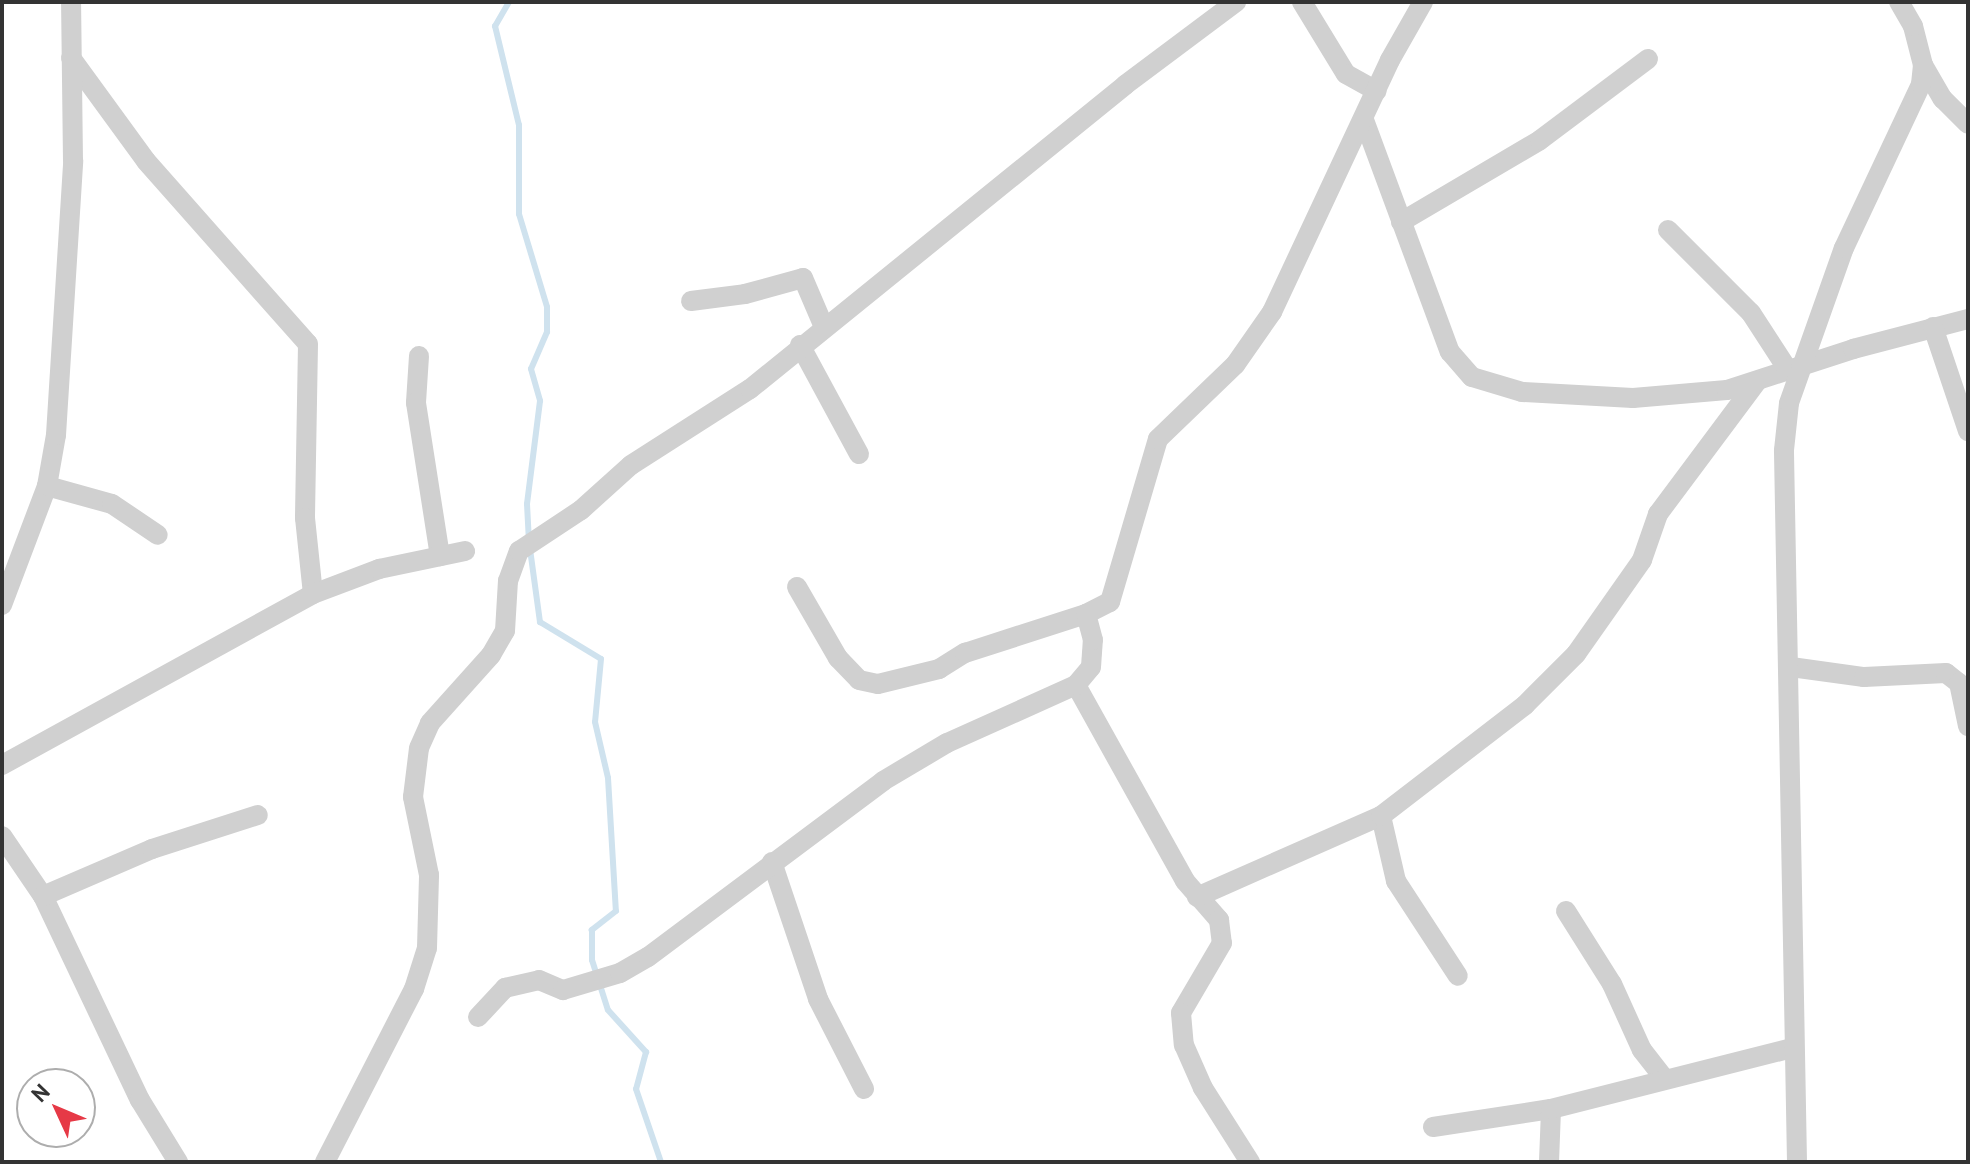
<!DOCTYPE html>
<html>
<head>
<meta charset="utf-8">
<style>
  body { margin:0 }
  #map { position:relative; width:1970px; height:1164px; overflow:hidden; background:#fff; font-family:"PT Sans",sans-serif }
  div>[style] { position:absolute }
  .stream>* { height:6px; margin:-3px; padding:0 3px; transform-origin:3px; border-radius:3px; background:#cfe2ee }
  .street>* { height:20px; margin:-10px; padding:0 10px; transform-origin:10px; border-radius:10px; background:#d0d0d0 }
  span { translate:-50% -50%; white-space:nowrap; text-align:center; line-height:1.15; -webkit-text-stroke:8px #fff; paint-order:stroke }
  .frame { position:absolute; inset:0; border:4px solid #333; pointer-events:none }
  .north { position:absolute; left:16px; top:1068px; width:80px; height:80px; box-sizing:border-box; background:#fff; border:2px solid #adadad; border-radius:50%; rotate:314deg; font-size:22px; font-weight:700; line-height:32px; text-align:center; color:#333 }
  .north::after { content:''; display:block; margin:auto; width:28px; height:36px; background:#e63946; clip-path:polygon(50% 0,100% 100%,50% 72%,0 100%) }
</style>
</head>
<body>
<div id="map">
  <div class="stream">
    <div style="left:509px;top:2px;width:28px;rotate:120deg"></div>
    <div style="left:495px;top:26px;width:102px;rotate:76.4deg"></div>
    <div style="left:519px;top:125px;width:89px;rotate:90deg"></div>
    <div style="left:519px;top:214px;width:97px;rotate:73.2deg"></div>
    <div style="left:547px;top:307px;width:25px;rotate:90deg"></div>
    <div style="left:547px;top:332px;width:40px;rotate:113.4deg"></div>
    <div style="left:531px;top:369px;width:33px;rotate:74deg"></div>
    <div style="left:540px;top:401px;width:104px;rotate:97.2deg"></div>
    <div style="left:527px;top:504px;width:34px;rotate:87deg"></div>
    <div style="left:530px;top:549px;width:74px;rotate:82.2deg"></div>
    <div style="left:540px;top:622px;width:71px;rotate:31.2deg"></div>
    <div style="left:601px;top:659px;width:63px;rotate:95.4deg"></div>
    <div style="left:595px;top:722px;width:57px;rotate:76.9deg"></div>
    <div style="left:608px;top:778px;width:133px;rotate:86.6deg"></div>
    <div style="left:616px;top:911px;width:31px;rotate:142deg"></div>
    <div style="left:592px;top:930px;width:30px;rotate:90deg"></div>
    <div style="left:592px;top:960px;width:52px;rotate:72.3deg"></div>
    <div style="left:608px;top:1010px;width:57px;rotate:47.9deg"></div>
    <div style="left:646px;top:1052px;width:38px;rotate:105deg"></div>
    <div style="left:636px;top:1089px;width:77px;rotate:71.1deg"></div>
  </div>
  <div class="street">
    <div style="left:1302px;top:2px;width:84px;rotate:58.6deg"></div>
    <div style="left:1346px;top:74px;width:35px;rotate:29deg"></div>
    <div style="left:71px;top:58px;width:127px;rotate:53.9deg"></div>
    <div style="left:146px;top:161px;width:244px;rotate:48.5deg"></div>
    <div style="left:308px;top:344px;width:174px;rotate:91deg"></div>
    <div style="left:305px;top:518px;width:76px;rotate:84deg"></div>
    <div style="left:1923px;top:65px;width:39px;rotate:60deg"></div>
    <div style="left:1943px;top:99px;width:35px;rotate:45deg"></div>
    <div style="left:1364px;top:120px;width:247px;rotate:69.7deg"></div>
    <div style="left:1450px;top:352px;width:33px;rotate:49deg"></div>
    <div style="left:1472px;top:377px;width:52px;rotate:16.7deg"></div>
    <div style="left:1522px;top:392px;width:111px;rotate:3.1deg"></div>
    <div style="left:1633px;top:398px;width:94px;rotate:-4.9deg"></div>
    <div style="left:1727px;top:390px;width:133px;rotate:-18deg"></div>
    <div style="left:1853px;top:349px;width:119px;rotate:-14.6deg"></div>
    <div style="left:1401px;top:222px;width:161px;rotate:-30.5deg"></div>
    <div style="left:1540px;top:140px;width:135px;rotate:-36.9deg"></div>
    <div style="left:1668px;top:230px;width:117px;rotate:45deg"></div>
    <div style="left:1751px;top:313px;width:68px;rotate:57deg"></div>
    <div style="left:691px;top:301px;width:54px;rotate:-7.4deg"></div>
    <div style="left:745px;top:294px;width:60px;rotate:-15.4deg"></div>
    <div style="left:803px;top:278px;width:53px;rotate:66.8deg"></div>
    <div style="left:1933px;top:327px;width:110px;rotate:71.4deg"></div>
    <div style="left:800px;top:345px;width:124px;rotate:61.6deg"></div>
    <div style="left:419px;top:356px;width:47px;rotate:93.7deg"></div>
    <div style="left:416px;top:403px;width:155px;rotate:81.1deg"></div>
    <div style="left:47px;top:486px;width:67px;rotate:15.5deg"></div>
    <div style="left:112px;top:504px;width:55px;rotate:34deg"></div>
    <div style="left:797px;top:587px;width:82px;rotate:60deg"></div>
    <div style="left:838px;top:658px;width:30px;rotate:46deg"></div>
    <div style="left:859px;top:680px;width:19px;rotate:12deg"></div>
    <div style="left:878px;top:684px;width:63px;rotate:-13.8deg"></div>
    <div style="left:939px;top:669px;width:31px;rotate:-32deg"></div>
    <div style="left:965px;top:653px;width:127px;rotate:-17.9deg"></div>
    <div style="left:2px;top:605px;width:127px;rotate:-69.3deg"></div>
    <div style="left:47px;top:486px;width:52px;rotate:-80deg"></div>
    <div style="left:56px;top:435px;width:275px;rotate:-86.4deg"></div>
    <div style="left:73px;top:161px;width:159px;rotate:-90.7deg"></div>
    <div style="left:1791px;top:667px;width:74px;rotate:7.8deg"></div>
    <div style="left:1864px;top:677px;width:82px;rotate:-2.8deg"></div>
    <div style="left:1946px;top:673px;width:16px;rotate:38deg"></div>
    <div style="left:1959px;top:683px;width:44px;rotate:78.2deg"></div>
    <div style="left:1076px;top:685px;width:224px;rotate:60.9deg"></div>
    <div style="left:1185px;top:881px;width:52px;rotate:48.9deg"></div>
    <div style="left:1219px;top:920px;width:23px;rotate:83deg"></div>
    <div style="left:1222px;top:943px;width:81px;rotate:120.4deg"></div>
    <div style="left:1181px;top:1013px;width:32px;rotate:85deg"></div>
    <div style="left:1184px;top:1045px;width:47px;rotate:66.2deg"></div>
    <div style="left:1203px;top:1088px;width:88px;rotate:57.6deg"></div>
    <div style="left:2px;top:765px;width:355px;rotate:-28.8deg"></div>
    <div style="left:313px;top:594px;width:71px;rotate:-20.7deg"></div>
    <div style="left:379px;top:569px;width:88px;rotate:-11.8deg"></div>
    <div style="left:1381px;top:816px;width:67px;rotate:77deg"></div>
    <div style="left:1396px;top:881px;width:113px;rotate:56.9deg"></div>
    <div style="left:2px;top:836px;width:73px;rotate:55.7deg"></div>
    <div style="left:43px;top:896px;width:226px;rotate:64.6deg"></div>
    <div style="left:140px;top:1100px;width:73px;rotate:58.5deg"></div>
    <div style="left:772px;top:862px;width:145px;rotate:71.4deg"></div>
    <div style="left:818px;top:999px;width:101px;rotate:62.9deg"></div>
    <div style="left:43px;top:896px;width:119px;rotate:-23.3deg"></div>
    <div style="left:152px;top:849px;width:111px;rotate:-17.8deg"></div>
    <div style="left:1197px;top:897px;width:201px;rotate:-23.8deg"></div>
    <div style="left:1381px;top:816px;width:182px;rotate:-37.6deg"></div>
    <div style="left:1525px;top:705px;width:72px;rotate:-45deg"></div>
    <div style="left:1576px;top:654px;width:115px;rotate:-54.9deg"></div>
    <div style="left:1642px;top:560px;width:49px;rotate:-70.8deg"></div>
    <div style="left:1658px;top:514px;width:166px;rotate:-53.3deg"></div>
    <div style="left:1566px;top:911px;width:86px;rotate:57.8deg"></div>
    <div style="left:1612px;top:984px;width:72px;rotate:65.6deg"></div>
    <div style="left:1642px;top:1050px;width:37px;rotate:52deg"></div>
    <div style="left:478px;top:1017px;width:40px;rotate:-47deg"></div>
    <div style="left:505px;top:988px;width:35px;rotate:-13deg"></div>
    <div style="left:539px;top:980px;width:26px;rotate:23deg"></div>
    <div style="left:563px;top:990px;width:59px;rotate:-16.6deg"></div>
    <div style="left:620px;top:973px;width:32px;rotate:-30deg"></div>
    <div style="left:648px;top:957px;width:294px;rotate:-36.8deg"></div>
    <div style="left:883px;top:781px;width:74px;rotate:-30.7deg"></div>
    <div style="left:947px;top:743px;width:141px;rotate:-24.2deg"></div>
    <div style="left:1076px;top:685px;width:23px;rotate:-50deg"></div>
    <div style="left:1091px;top:667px;width:27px;rotate:-86deg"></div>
    <div style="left:1093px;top:640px;width:27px;rotate:-105deg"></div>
    <div style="left:1086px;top:614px;width:27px;rotate:-27deg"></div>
    <div style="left:1110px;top:602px;width:170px;rotate:-73.6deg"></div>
    <div style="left:1158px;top:439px;width:107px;rotate:-43.9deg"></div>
    <div style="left:1235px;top:365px;width:65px;rotate:-55.1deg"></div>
    <div style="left:1272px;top:312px;width:278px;rotate:-64.9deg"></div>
    <div style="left:1390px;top:60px;width:67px;rotate:-60.4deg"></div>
    <div style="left:1433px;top:1127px;width:119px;rotate:-8.7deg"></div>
    <div style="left:325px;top:1162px;width:195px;rotate:-62.8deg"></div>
    <div style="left:414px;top:989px;width:43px;rotate:-72.4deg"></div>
    <div style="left:427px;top:948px;width:73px;rotate:-88.4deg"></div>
    <div style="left:429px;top:875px;width:80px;rotate:-101.6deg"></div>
    <div style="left:413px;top:797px;width:49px;rotate:-83deg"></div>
    <div style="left:419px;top:748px;width:27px;rotate:-66deg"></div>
    <div style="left:430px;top:723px;width:91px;rotate:-48.1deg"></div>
    <div style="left:491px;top:655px;width:28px;rotate:-60deg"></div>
    <div style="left:505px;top:631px;width:50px;rotate:-86.6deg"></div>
    <div style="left:508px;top:581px;width:32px;rotate:-70deg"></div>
    <div style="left:519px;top:551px;width:74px;rotate:-33.5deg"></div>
    <div style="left:581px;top:510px;width:67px;rotate:-42deg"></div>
    <div style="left:631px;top:465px;width:141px;rotate:-32.6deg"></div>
    <div style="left:750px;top:389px;width:483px;rotate:-39deg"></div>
    <div style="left:1125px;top:85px;width:139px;rotate:-36.8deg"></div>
    <div style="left:1549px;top:1162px;width:53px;rotate:-87.8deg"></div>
    <div style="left:1551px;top:1109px;width:249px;rotate:-14.2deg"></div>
    <div style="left:1797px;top:1162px;width:712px;rotate:-91.05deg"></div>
    <div style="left:1784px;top:450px;width:47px;rotate:-83.9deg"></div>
    <div style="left:1789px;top:403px;width:164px;rotate:-70.5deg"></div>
    <div style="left:1844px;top:248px;width:181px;rotate:-64.8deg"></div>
    <div style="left:1921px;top:84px;width:19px;rotate:-84deg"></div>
    <div style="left:1923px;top:65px;width:40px;rotate:-104.4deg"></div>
    <div style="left:1913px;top:26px;width:28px;rotate:-120deg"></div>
  </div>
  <div class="frame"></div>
  <div class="north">N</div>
</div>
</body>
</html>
